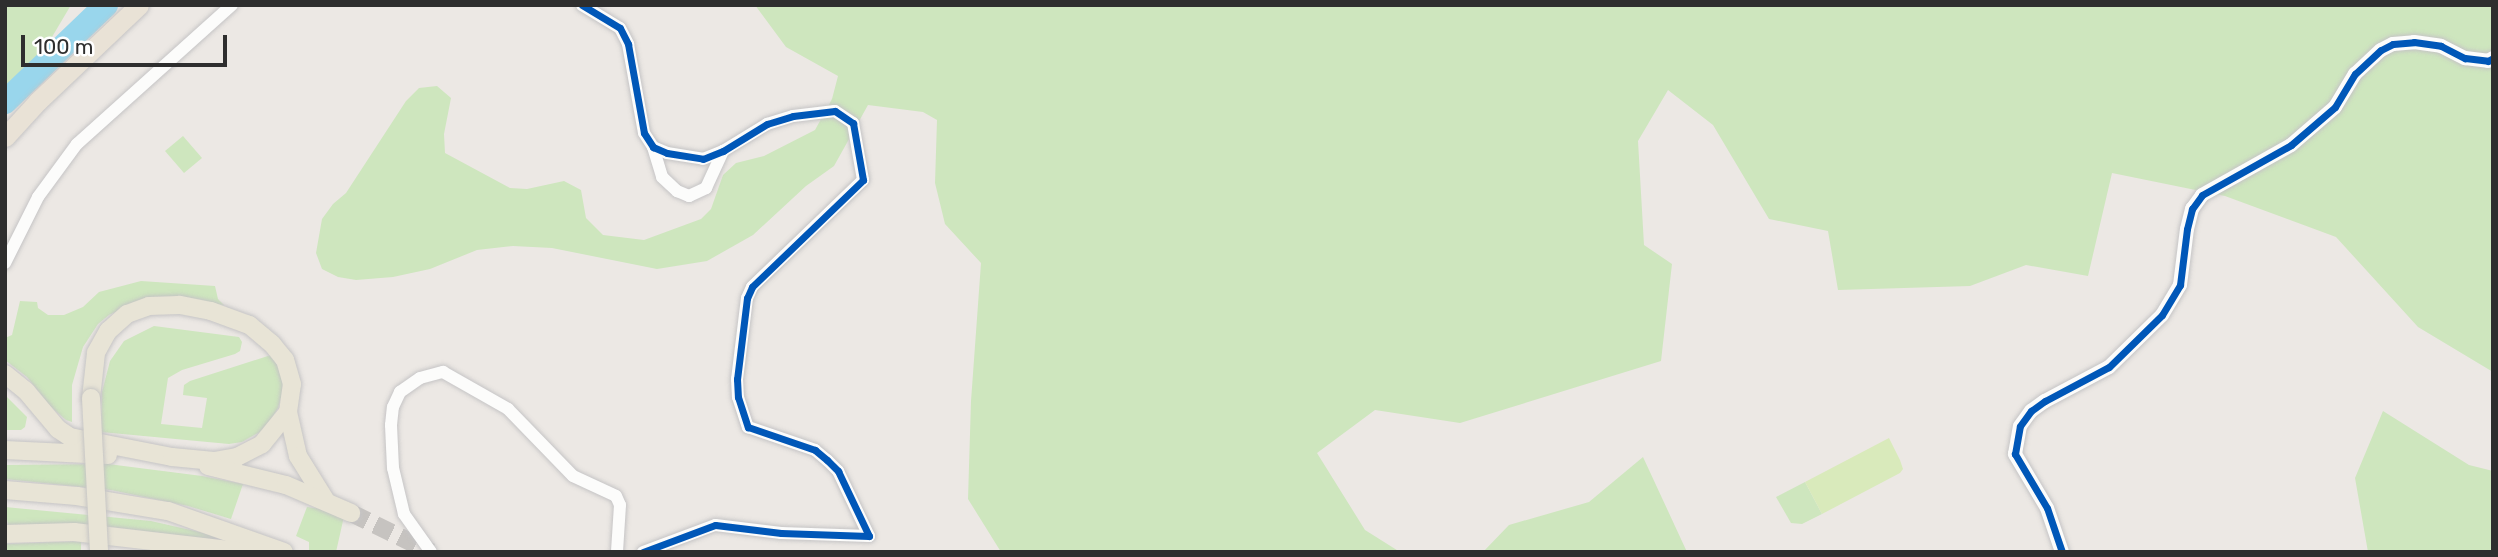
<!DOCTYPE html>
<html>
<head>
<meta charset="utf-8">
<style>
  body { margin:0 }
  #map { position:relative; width:2498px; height:557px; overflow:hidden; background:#ece8e4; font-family:Rubik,sans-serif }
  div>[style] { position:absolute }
  .green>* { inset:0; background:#cee6be }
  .pitch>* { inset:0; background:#d9eabb }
  .river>* { height:24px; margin:-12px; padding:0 12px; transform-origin:12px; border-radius:12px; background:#99d6ec }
  .primary-tunnel>* { height:18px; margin-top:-9px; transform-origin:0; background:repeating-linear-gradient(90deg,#c6c3c0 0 18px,transparent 0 27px) }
  .roads { filter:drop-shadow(0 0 2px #c5c4c5) drop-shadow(0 0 2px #c5c4c5) }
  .minor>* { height:12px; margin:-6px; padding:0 6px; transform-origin:6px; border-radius:6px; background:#fcfcfb }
  .tertiary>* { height:14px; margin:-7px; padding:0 7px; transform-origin:7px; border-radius:7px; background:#fcfcfb }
  .primary>* { height:18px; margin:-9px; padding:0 9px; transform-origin:9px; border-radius:9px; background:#e8e4d6 }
  .trunk>* { height:19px; margin:-9.5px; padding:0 9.5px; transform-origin:9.5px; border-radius:9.5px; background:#e9e2d6 }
  .bridges { filter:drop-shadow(0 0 2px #c6c5c4) drop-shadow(0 0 2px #c6c5c4) }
  .primary-bridge>* { height:18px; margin:-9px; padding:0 9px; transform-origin:9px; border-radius:9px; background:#e8e4d6 }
  .cycleway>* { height:7px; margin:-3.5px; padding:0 3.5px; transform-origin:3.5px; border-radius:3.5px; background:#0057b8 }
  span { translate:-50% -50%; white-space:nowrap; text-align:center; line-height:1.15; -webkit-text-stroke:5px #fff; paint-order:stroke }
  .frame { position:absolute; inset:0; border:7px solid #2e2e2e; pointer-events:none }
  .scale { position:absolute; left:21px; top:35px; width:206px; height:32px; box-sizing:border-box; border:4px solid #2e2e2e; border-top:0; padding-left:9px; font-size:21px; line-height:24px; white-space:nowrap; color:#2e2e2e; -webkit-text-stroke:5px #fff; paint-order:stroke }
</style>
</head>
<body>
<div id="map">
  <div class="green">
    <div style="clip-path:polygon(5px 5px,71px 5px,27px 79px,5px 93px)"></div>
    <div style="clip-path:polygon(755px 5px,2493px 5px,2493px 372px,2418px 327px,2336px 237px,2225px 196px,2112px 173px,2088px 276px,2026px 265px,1970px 286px,1838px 290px,1828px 231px,1769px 219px,1713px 125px,1668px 90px,1638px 141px,1644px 245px,1672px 264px,1661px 361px,1460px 423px,1375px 410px,1317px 453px,1365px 530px,1400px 552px,1001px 552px,968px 499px,971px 401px,981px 263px,945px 224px,935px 183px,937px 120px,923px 112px,868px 105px,834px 166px,806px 186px,753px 235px,707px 261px,657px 269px,552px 248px,513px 246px,477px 250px,430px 269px,393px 277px,356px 280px,338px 277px,322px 269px,316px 253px,322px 219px,333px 204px,346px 193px,406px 101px,419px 88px,437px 86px,451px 98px,444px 134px,445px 153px,510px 188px,527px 189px,564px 181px,581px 190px,586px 218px,603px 235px,644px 240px,701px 219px,711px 209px,723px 175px,736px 163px,764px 156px,815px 130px,832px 99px,838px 76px,786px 47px)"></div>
    <div style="clip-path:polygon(183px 136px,202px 158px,184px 173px,165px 151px)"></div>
    <div style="clip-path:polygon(141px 281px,215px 286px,218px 299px,224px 305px,155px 297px,140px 300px,109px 315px,98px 324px,83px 347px,72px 385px,72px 422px,66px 420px,51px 407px,27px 377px,5px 360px,5px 338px,12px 335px,20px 301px,37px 302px,38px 308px,48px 315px,64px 315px,83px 307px,99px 292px)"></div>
    <div style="clip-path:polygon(154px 326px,239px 337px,242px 342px,240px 351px,235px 354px,182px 370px,168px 378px,161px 424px,202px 428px,207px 398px,183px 395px,184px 385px,190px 381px,271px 355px,279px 368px,284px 387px,278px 408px,265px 429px,242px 442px,229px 444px,101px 432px,102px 392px,110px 361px,124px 341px)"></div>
    <div style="clip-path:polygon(5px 395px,27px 417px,25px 427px,21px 430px,5px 430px)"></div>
    <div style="clip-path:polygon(2383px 411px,2469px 465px,2493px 471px,2493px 552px,2368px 552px,2355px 478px)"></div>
    <div style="clip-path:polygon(1643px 457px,1687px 552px,1483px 552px,1509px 525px,1589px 502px)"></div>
    <div style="clip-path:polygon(108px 464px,202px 476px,243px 484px,231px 519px,188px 506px,111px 490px,5px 479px,5px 465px)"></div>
    <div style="clip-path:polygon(1805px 482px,1822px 514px,1802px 524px,1791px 523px,1776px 497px)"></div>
    <div style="clip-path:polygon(5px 507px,151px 521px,217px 536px,219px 540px,84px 524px,8px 525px)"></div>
    <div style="clip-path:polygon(307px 507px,345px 512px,336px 552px,309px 552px,309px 542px,296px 536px)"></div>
    <div style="clip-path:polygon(81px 541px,81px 552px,5px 551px,5px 544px)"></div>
  </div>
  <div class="pitch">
    <div style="clip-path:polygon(1889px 438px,1900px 460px,1903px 469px,1900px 473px,1822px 514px,1805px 482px)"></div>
  </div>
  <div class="river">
    <div style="left:5px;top:102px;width:140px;rotate:-43.8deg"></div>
  </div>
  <div class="primary-tunnel">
    <div style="left:351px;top:513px;width:89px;rotate:26deg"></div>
  </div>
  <div class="roads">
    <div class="minor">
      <div style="left:582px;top:5px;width:44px;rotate:31.2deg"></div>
      <div style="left:620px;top:28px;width:18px;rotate:63deg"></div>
      <div style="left:628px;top:44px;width:90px;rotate:79.8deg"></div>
      <div style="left:644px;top:133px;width:17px;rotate:57deg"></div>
      <div style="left:653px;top:147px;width:15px;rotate:23deg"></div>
      <div style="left:667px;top:153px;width:36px;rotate:9deg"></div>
      <div style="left:703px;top:159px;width:22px;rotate:-22deg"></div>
      <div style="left:723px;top:151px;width:52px;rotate:-31.5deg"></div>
      <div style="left:767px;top:124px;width:27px;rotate:-17deg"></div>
      <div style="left:793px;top:116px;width:42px;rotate:-6.8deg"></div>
      <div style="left:835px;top:111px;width:22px;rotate:34deg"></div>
      <div style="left:853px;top:123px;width:58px;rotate:80deg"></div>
      <div style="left:863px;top:180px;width:154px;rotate:136.1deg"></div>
      <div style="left:752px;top:287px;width:12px;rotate:114deg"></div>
      <div style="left:747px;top:298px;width:82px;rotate:97deg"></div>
      <div style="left:737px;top:379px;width:18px;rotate:87deg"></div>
      <div style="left:738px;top:397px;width:32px;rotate:72deg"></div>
      <div style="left:748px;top:427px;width:71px;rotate:18.9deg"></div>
      <div style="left:815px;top:450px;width:16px;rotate:40deg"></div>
      <div style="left:827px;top:460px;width:16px;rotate:45deg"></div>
      <div style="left:838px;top:471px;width:72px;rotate:64.5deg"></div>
      <div style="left:869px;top:536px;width:88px;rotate:-178deg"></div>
      <div style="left:781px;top:533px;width:66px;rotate:-173.1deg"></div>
      <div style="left:715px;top:525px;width:77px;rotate:159.4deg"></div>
      <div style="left:653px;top:147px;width:31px;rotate:73deg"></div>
      <div style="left:662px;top:177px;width:21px;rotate:43deg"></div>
      <div style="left:677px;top:191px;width:13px;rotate:23deg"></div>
      <div style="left:689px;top:196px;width:19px;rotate:-25deg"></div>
      <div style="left:706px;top:188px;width:41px;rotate:-65.3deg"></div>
      <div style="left:5px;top:263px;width:74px;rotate:-63.4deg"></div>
      <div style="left:38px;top:197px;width:66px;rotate:-53.7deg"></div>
      <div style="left:77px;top:144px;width:208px;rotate:-41.9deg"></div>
      <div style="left:431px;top:552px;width:47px;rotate:-125.4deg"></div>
      <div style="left:404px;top:514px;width:47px;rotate:-103.4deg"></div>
      <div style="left:393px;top:468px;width:43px;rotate:-92.7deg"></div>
      <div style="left:391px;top:425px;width:18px;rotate:-84deg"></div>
      <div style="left:393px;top:407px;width:17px;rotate:-65deg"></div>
      <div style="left:400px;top:392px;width:24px;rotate:-35deg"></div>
      <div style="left:420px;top:378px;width:24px;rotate:-15deg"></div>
      <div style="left:443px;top:372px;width:75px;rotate:29.6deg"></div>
      <div style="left:508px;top:409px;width:93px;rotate:45.9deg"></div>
      <div style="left:573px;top:476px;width:47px;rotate:24.9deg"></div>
      <div style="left:616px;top:496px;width:10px;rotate:66deg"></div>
      <div style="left:620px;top:505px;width:47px;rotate:93.7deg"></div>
    </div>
    <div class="tertiary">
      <div style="left:2062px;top:552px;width:46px;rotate:-108.8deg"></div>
      <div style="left:2047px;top:508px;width:63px;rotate:-120.7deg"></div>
      <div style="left:2015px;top:454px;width:28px;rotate:-80deg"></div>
      <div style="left:2020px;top:426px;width:19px;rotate:-54deg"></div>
      <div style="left:2031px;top:411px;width:17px;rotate:-36deg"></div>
      <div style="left:2045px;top:401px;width:72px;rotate:-28deg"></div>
      <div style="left:2109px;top:367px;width:74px;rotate:-44.5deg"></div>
      <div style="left:2162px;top:315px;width:35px;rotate:-59deg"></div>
      <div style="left:2180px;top:285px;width:56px;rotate:-82.9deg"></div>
      <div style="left:2187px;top:229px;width:21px;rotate:-76deg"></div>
      <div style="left:2192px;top:209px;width:17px;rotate:-54deg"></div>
      <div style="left:2202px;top:195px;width:102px;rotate:-29.3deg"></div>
      <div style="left:2291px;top:145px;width:58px;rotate:-40.8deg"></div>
      <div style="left:2335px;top:107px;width:39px;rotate:-59deg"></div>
      <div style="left:2355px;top:74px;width:35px;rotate:-43deg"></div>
      <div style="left:2381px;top:50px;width:13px;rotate:-27deg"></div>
      <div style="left:2393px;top:44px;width:21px;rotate:-5deg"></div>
      <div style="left:2414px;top:42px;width:27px;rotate:8deg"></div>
      <div style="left:2441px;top:46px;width:27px;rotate:27deg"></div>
      <div style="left:2465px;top:58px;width:23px;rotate:7deg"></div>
      <div style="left:2488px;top:61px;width:6px;rotate:-31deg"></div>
    </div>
    <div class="primary">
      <div style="left:5px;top:374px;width:27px;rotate:39deg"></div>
      <div style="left:26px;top:391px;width:50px;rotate:49.9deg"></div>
      <div style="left:58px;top:429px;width:14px;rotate:34deg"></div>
      <div style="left:70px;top:437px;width:104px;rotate:11.1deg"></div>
      <div style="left:172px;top:457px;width:42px;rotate:5.4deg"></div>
      <div style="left:214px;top:461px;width:23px;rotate:-10deg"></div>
      <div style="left:237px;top:457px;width:28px;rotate:-27deg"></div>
      <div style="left:262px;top:444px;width:41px;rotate:-50.9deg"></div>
      <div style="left:288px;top:412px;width:28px;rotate:-82deg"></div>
      <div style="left:292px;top:384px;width:25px;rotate:-106deg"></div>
      <div style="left:285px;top:360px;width:21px;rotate:-129deg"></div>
      <div style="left:272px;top:344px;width:30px;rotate:-140deg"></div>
      <div style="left:249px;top:325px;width:40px;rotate:-159.8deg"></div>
      <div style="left:211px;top:311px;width:33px;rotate:-169deg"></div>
      <div style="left:179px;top:305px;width:30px;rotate:178deg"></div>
      <div style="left:149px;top:306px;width:23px;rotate:160deg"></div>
      <div style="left:127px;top:314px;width:25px;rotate:138deg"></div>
      <div style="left:108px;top:331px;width:25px;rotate:119deg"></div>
      <div style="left:96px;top:353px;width:45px;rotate:96.3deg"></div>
      <div style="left:288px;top:412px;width:45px;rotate:77.2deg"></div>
      <div style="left:298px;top:456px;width:53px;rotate:58.1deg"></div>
      <div style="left:5px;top:450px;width:103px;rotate:2.8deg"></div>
      <div style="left:208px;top:466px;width:80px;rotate:13.7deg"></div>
      <div style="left:286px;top:485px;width:71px;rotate:23.3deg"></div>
      <div style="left:5px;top:490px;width:72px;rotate:4.8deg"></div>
      <div style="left:77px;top:496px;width:92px;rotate:9.4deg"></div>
      <div style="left:168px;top:511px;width:123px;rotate:19.5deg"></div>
      <div style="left:5px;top:534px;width:69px;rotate:-1.7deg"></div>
      <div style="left:74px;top:532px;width:173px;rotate:6.6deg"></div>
    </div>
    <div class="trunk">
      <div style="left:5px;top:137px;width:49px;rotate:-47.5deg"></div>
      <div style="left:38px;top:101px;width:139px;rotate:-43.5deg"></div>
    </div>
  </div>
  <div class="bridges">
    <div class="primary-bridge">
      <div style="left:91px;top:398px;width:154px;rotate:87deg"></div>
    </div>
  </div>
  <div class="cycleway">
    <div style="left:582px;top:5px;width:44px;rotate:31.2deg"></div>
    <div style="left:620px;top:28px;width:18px;rotate:63deg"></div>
    <div style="left:628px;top:44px;width:90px;rotate:79.8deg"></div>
    <div style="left:644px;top:133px;width:17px;rotate:57deg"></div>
    <div style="left:653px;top:147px;width:15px;rotate:23deg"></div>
    <div style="left:667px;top:153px;width:36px;rotate:9deg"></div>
    <div style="left:703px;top:159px;width:22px;rotate:-22deg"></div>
    <div style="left:723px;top:151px;width:52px;rotate:-31.5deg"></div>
    <div style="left:767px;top:124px;width:27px;rotate:-17deg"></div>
    <div style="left:793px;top:116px;width:42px;rotate:-6.8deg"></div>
    <div style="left:835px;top:111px;width:22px;rotate:34deg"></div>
    <div style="left:853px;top:123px;width:58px;rotate:80deg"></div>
    <div style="left:863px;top:180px;width:154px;rotate:136.1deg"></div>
    <div style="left:752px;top:287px;width:12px;rotate:114deg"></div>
    <div style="left:747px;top:298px;width:82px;rotate:97deg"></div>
    <div style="left:737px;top:379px;width:18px;rotate:87deg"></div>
    <div style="left:738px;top:397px;width:32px;rotate:72deg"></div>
    <div style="left:748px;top:427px;width:71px;rotate:18.9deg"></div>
    <div style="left:815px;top:450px;width:16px;rotate:40deg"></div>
    <div style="left:827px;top:460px;width:16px;rotate:45deg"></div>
    <div style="left:838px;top:471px;width:72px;rotate:64.5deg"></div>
    <div style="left:869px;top:536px;width:88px;rotate:-178deg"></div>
    <div style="left:781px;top:533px;width:66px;rotate:-173.1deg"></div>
    <div style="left:715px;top:525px;width:77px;rotate:159.4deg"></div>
    <div style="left:2062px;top:552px;width:46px;rotate:-108.8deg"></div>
    <div style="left:2047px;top:508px;width:63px;rotate:-120.7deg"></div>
    <div style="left:2015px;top:454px;width:28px;rotate:-80deg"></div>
    <div style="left:2020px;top:426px;width:19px;rotate:-54deg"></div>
    <div style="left:2031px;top:411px;width:17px;rotate:-36deg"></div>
    <div style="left:2045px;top:401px;width:72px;rotate:-28deg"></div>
    <div style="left:2109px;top:367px;width:74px;rotate:-44.5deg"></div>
    <div style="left:2162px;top:315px;width:35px;rotate:-59deg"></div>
    <div style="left:2180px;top:285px;width:56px;rotate:-82.9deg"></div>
    <div style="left:2187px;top:229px;width:21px;rotate:-76deg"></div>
    <div style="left:2192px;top:209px;width:17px;rotate:-54deg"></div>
    <div style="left:2202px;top:195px;width:102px;rotate:-29.3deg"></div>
    <div style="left:2291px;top:145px;width:58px;rotate:-40.8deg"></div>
    <div style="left:2335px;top:107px;width:39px;rotate:-59deg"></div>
    <div style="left:2355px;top:74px;width:35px;rotate:-43deg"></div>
    <div style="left:2381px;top:50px;width:13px;rotate:-27deg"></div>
    <div style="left:2393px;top:44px;width:21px;rotate:-5deg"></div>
    <div style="left:2414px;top:42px;width:27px;rotate:8deg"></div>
    <div style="left:2441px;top:46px;width:27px;rotate:27deg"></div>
    <div style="left:2465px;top:58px;width:23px;rotate:7deg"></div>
    <div style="left:2488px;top:61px;width:6px;rotate:-31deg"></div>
  </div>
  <div class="frame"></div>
  <div class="scale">100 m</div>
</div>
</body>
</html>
